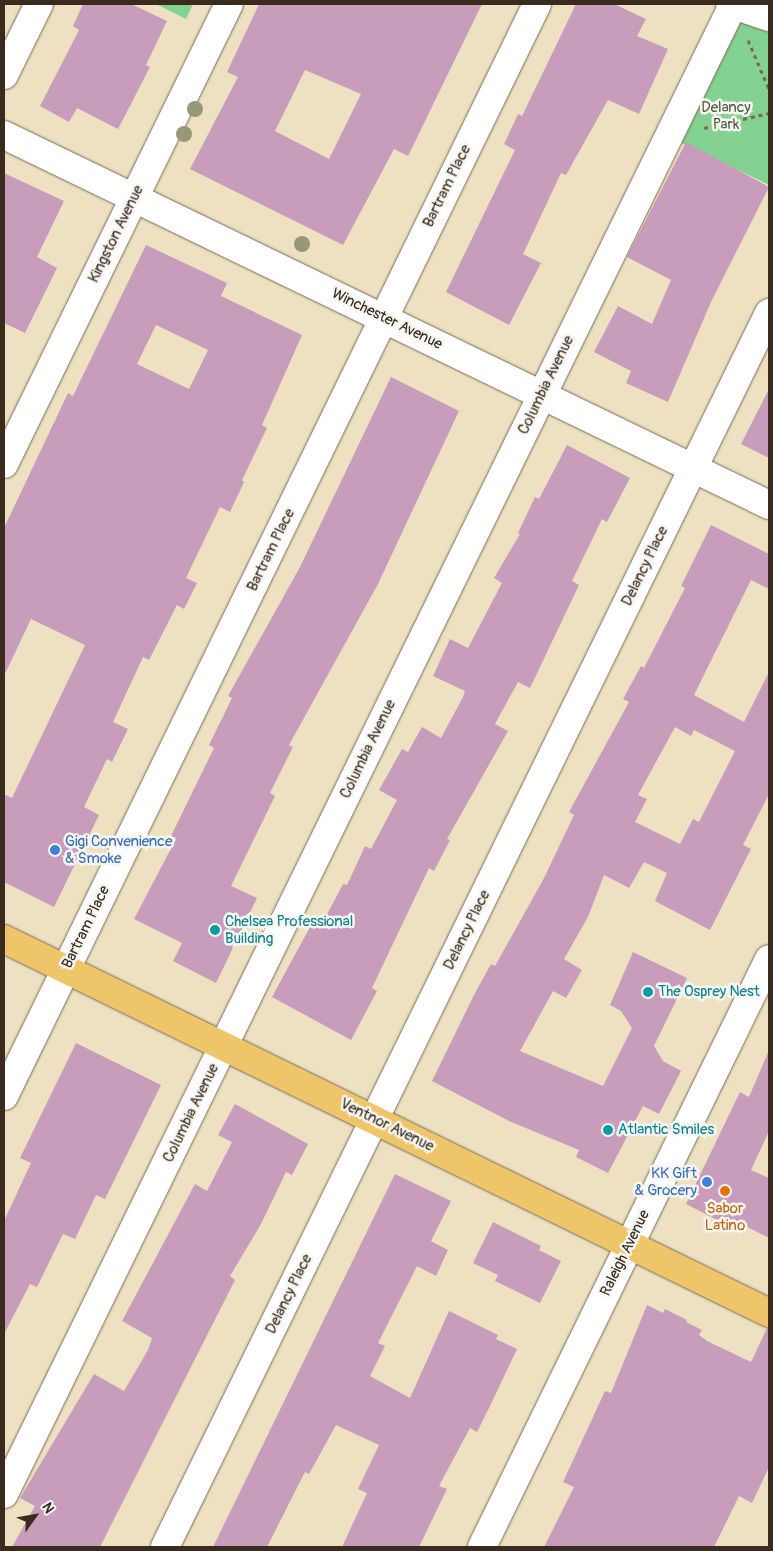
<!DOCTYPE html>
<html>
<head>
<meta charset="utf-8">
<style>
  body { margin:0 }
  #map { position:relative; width:773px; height:1551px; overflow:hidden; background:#ede1c2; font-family:Pangolin,sans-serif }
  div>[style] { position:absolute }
  .green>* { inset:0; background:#83d291 }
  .building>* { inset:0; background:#c79dbb }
  .path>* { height:3px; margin-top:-1.5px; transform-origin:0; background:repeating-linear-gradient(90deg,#796a57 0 4px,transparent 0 8px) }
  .roads { filter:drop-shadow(0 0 1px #796a57) drop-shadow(0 0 1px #796a57) }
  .minor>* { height:28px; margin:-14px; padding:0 14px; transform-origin:14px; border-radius:14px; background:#fff }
  .major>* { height:28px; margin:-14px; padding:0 14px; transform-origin:14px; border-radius:14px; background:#eec569 }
  .trees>* { width:16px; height:16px; margin:-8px; border-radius:50%; background:#97987a }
  .dots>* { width:14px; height:14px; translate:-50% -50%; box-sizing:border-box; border:2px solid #f6f6f2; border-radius:50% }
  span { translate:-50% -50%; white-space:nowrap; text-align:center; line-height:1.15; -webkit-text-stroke:5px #f6f6f2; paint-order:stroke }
  .park-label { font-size:15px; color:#515c40 }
  .street-label { font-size:15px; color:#3b2a1e }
  .shop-label { font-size:15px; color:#366cbe }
  .left { translate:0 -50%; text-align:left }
  .right { translate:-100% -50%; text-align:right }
  .culture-label { font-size:15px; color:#0d838f }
  .food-label { font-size:15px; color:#c56008 }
  .frame { position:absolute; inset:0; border:5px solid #3b2a1e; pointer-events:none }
  .north { position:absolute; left:10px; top:1491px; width:50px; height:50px; -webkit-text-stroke:4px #f6f6f2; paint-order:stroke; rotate:58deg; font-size:14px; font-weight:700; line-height:20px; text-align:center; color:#3b2a1e }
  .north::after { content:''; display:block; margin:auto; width:18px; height:22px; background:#3b2a1e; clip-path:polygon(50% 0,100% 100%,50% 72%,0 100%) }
</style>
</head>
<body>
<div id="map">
  <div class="green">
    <div style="clip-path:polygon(156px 4px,193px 4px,186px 19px)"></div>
    <div style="clip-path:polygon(733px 5px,769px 17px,769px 185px,667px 136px)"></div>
  </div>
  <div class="building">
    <div style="clip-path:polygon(83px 4px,131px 4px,167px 21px,146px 65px,150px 67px,118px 129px,77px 108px,69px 122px,40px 106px,79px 30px,73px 26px)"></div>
    <div style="clip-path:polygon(evenodd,259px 4px,482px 4px,408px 156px,394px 149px,343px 245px,190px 169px,238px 77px,227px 72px,259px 4px,305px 70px,361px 94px,329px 159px,275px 131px,305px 70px)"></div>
    <div style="clip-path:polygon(576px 4px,614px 4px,646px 19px,637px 36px,668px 49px,639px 114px,608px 100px,566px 175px,561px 173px,523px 254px,541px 263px,509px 325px,446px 292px,515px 150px,504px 144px,518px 114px,522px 116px)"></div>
    <div style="clip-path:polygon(686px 142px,769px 187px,711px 302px,668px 402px,626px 383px,631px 371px,594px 352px,618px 306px,652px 324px,671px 280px,627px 257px)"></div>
    <div style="clip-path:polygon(4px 173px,64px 201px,37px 257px,57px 268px,25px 333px,4px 323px)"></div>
    <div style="clip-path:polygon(evenodd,146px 245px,227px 283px,221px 296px,302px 335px,262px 425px,267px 428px,242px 480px,244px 482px,230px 512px,220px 507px,186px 578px,197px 583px,184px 609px,177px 605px,149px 660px,143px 657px,113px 722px,128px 729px,112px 762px,107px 759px,84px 807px,99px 815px,54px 907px,4px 882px,4px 794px,12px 798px,85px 645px,31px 619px,4px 676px,4px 528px,68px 393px,73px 396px,146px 245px,156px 325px,208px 350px,189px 389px,137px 364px,156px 325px)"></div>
    <div style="clip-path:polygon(391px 377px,459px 411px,378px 584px,289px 745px,293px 747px,270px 793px,275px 796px,231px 886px,257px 898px,216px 983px,173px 961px,182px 943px,134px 919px,176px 839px,171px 836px,214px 748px,209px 745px,232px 698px,228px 696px,300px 567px)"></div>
    <div style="clip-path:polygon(769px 389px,769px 458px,741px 444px)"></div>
    <div style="clip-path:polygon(567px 445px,630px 478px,607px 522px,602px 519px,572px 581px,579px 585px,530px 688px,518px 682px,495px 724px,508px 731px,447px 839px,450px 840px,434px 871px,429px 868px,372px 988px,377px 991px,351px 1040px,272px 997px,316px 916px,324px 920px,343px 884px,347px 885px,365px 846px,371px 849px,397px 800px,379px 790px,402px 749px,408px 752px,422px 727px,441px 738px,463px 697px,465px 691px,433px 676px,450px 639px,468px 648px,502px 583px,494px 578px,520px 534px,518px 533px,535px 497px,539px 499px)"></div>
    <div style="clip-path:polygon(evenodd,711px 525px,769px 554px,769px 589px,751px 580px,694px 695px,744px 722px,769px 672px,769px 794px,743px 845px,751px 849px,710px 930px,655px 901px,667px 873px,644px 862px,629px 888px,604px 875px,588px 917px,564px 959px,582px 970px,566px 998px,553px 991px,520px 1051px,603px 1086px,632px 1028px,621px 1011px,610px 1005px,633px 952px,687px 978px,654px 1046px,663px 1061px,681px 1071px,659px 1114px,643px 1106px,608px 1173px,576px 1157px,579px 1150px,509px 1121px,432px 1081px,475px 993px,491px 964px,495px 966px,544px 878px,574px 815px,569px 812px,629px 702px,623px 699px,641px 666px,644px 668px,685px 588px,681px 586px,711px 525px,675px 727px,691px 736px,694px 730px,735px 751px,699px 822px,693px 819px,680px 844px,635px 822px,647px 799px,638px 795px,675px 727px)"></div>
    <div style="clip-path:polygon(76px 1043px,161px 1085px,105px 1199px,96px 1195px,75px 1239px,63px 1234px,37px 1287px,30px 1284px,4px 1334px,4px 1221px,31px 1163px,20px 1158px)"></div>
    <div style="clip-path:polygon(769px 1050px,769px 1131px,751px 1170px,769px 1178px,769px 1238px,732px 1219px,729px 1226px,686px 1204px,740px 1092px,749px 1097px)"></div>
    <div style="clip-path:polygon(235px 1104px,308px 1144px,292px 1175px,286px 1172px,261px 1224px,230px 1276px,235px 1280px,100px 1547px,12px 1547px,35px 1506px,20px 1498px,94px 1374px,124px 1391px,148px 1350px,152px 1338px,122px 1321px,195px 1184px,207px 1191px,232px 1142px,218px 1135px)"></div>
    <div style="clip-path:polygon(395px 1174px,451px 1201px,431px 1241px,448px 1250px,436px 1276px,417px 1266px,378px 1343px,385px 1346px,370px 1376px,410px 1398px,449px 1311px,498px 1335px,496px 1339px,517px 1349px,490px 1406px,477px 1432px,470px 1428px,439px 1486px,447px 1489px,419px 1547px,342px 1547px,367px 1493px,358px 1489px,379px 1445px,336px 1425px,309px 1474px,305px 1472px,267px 1547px,213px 1547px)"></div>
    <div style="clip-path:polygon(493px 1222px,541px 1246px,539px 1250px,561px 1261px,540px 1303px,495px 1281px,498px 1275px,473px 1263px)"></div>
    <div style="clip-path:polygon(647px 1305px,663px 1313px,665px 1309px,687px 1320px,686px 1322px,702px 1330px,699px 1335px,707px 1341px,751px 1362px,767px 1328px,769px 1328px,769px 1467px,752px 1503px,739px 1496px,714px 1547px,544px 1547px,574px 1487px,563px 1482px,605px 1391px,611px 1393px)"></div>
  </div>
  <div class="path">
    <div style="left:748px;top:40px;width:53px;rotate:66.8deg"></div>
    <div style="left:704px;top:128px;width:67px;rotate:-13deg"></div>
  </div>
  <div class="roads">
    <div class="minor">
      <div style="left:730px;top:4px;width:41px;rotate:18.4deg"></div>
      <div style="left:4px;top:75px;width:79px;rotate:-63.8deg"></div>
      <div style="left:4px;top:135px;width:850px;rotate:25.81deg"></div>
      <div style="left:4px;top:464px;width:512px;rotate:-63.94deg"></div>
      <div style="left:4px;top:1096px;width:1215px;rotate:-63.98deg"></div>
      <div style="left:4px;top:1494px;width:1658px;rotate:-63.91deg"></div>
      <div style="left:165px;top:1547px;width:1374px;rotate:-63.92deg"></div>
      <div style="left:482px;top:1547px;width:654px;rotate:-63.98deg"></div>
    </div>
    <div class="major">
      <div style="left:4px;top:939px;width:852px;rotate:26.05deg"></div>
    </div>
  </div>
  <div class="trees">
    <div style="left:195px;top:109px"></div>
    <div style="left:184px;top:134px"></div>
    <div style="left:302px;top:244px"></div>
  </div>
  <div class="dots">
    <div style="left:55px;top:850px;background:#3f7fe0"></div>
    <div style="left:215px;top:930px;background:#0f9aa8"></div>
    <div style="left:648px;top:992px;background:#0f9aa8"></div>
    <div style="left:608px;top:1130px;background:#0f9aa8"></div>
    <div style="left:707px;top:1182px;background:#3f7fe0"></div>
    <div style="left:725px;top:1191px;background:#e8710a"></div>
  </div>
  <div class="park-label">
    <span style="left:726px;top:116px">Delancy<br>Park</span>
  </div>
  <div class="street-label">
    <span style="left:447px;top:186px;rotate:-64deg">Bartram Place</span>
    <span style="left:116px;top:234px;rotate:-64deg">Kingston Avenue</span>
    <span style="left:387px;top:319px;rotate:26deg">Winchester Avenue</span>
    <span style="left:546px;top:385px;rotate:-64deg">Columbia Avenue</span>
    <span style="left:271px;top:550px;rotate:-64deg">Bartram Place</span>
    <span style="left:645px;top:566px;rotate:-64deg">Delancy Place</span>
    <span style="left:368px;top:749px;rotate:-64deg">Columbia Avenue</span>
    <span style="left:86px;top:927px;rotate:-64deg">Bartram Place</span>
    <span style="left:467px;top:930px;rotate:-64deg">Delancy Place</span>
    <span style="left:191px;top:1113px;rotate:-64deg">Columbia Avenue</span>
    <span style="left:387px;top:1125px;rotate:26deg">Ventnor Avenue</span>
    <span style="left:625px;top:1253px;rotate:-64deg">Raleigh Avenue</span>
    <span style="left:289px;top:1294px;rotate:-64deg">Delancy Place</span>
  </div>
  <div class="shop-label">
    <span class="left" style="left:65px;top:850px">Gigi Convenience<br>&amp; Smoke</span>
    <span class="right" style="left:697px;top:1182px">KK Gift<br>&amp; Grocery</span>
  </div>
  <div class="culture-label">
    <span class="left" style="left:225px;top:930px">Chelsea Professional<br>Building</span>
    <span class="left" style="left:658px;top:992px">The Osprey Nest</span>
    <span class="left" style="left:618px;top:1130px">Atlantic Smiles</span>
  </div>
  <div class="food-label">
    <span style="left:725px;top:1217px">Sabor<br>Latino</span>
  </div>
  <div class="frame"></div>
  <div class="north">N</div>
</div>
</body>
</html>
